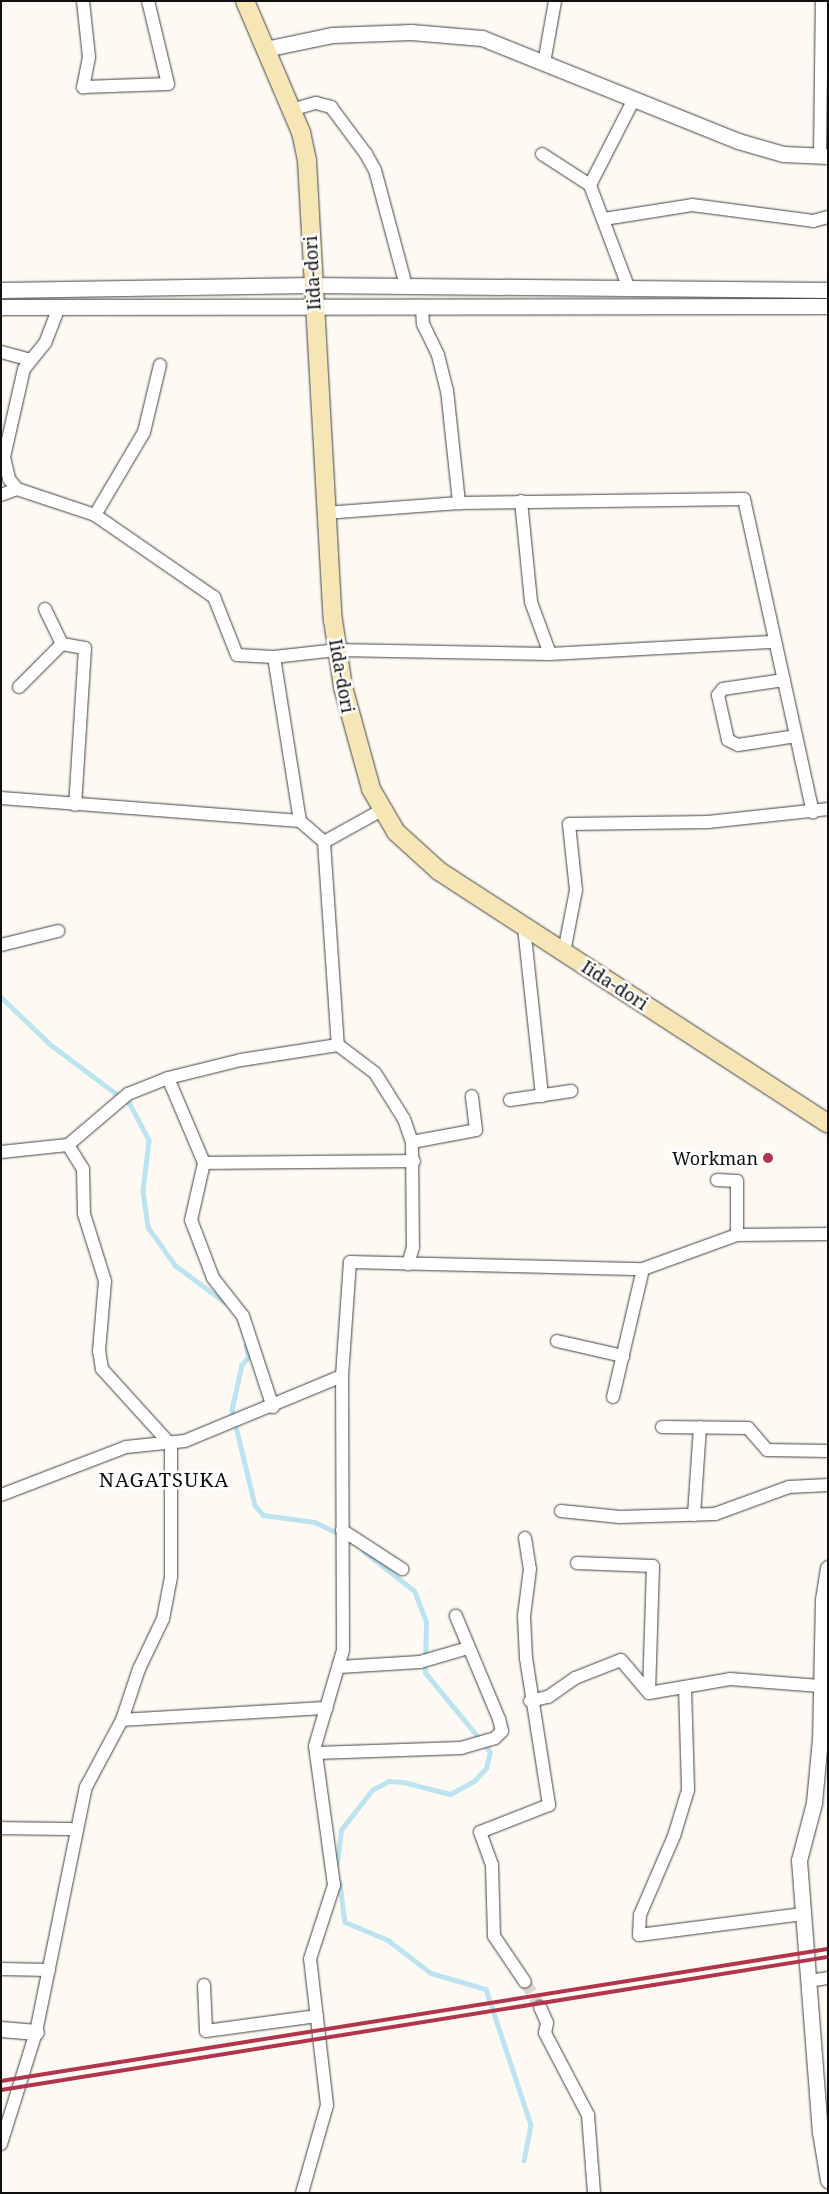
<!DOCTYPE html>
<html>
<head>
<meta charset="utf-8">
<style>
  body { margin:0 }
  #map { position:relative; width:829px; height:2194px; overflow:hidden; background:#fefaf3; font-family:"Noto Serif",serif }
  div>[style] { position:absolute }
  .stream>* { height:4.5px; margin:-2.25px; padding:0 2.25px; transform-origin:2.25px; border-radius:2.25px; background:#bce4f0 }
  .minor-tunnel>* { height:12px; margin-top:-6px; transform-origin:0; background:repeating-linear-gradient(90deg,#dad7d1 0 12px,transparent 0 18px) }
  .roads { filter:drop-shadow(0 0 1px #424242) drop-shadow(0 0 1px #424242) }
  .minor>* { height:12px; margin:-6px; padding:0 6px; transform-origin:6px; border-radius:6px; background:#fff }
  .tertiary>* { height:15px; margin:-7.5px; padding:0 7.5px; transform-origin:7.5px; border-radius:7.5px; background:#fff }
  .secondary>* { height:18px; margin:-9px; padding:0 9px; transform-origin:9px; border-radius:9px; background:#f7e6b5 }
  .rail>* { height:4px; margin:-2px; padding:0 2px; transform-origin:2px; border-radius:2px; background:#b1354d }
  .dots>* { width:14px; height:14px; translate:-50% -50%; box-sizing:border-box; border:2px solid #fff; border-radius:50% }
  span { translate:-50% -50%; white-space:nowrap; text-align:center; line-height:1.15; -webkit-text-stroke:5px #fff; paint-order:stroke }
  .street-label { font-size:18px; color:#0f0f0f }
  .poi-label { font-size:18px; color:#0f0f0f }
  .right { translate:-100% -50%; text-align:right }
  .quarter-label { font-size:20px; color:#0f0f0f; letter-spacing:1px }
  .frame { position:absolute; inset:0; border:2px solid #0f0f0f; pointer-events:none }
</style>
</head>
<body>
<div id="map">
  <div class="stream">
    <div style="left:1px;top:997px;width:68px;rotate:43.8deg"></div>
    <div style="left:50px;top:1044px;width:100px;rotate:36.9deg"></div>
    <div style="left:130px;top:1104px;width:41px;rotate:62.2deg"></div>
    <div style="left:149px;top:1140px;width:51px;rotate:96.7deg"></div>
    <div style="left:143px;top:1191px;width:36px;rotate:82deg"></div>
    <div style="left:148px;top:1227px;width:47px;rotate:54.6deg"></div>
    <div style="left:175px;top:1265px;width:64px;rotate:36.7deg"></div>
    <div style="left:246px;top:1345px;width:12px;rotate:76deg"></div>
    <div style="left:249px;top:1357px;width:11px;rotate:131deg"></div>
    <div style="left:242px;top:1365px;width:46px;rotate:102.5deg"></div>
    <div style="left:232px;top:1410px;width:98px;rotate:76.4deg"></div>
    <div style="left:255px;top:1505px;width:13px;rotate:51deg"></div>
    <div style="left:263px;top:1515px;width:52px;rotate:7.7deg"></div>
    <div style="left:315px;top:1522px;width:28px;rotate:26deg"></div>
    <div style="left:337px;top:1863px;width:33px;rotate:-83deg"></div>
    <div style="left:341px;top:1830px;width:51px;rotate:-52.2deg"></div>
    <div style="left:372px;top:1790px;width:19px;rotate:-28deg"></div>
    <div style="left:389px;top:1781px;width:14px;rotate:4deg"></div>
    <div style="left:403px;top:1782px;width:49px;rotate:14.3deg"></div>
    <div style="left:450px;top:1794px;width:27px;rotate:-28deg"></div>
    <div style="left:474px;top:1781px;width:18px;rotate:-47deg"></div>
    <div style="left:486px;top:1768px;width:16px;rotate:-76deg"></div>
    <div style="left:490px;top:1752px;width:102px;rotate:-129.4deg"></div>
    <div style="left:425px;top:1673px;width:51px;rotate:-88.9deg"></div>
    <div style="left:426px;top:1622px;width:33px;rotate:-111deg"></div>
    <div style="left:414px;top:1591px;width:63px;rotate:-142deg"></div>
    <div style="left:340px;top:1883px;width:39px;rotate:83deg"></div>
    <div style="left:345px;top:1922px;width:47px;rotate:22.7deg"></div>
    <div style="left:388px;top:1940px;width:54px;rotate:37.5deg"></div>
    <div style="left:431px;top:1973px;width:57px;rotate:16.2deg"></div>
    <div style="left:486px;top:1989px;width:143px;rotate:71.7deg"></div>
    <div style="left:531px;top:2125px;width:36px;rotate:101deg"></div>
  </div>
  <div class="minor-tunnel">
    <div style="left:525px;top:1982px;width:29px;rotate:59deg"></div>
  </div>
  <div class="roads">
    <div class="minor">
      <div style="left:83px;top:1px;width:56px;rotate:83.9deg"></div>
      <div style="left:89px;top:57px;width:31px;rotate:101deg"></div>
      <div style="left:83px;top:87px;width:85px;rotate:-2deg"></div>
      <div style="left:168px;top:84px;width:85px;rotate:-103.5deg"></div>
      <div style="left:544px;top:63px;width:63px;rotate:-79.9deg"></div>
      <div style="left:291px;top:110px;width:26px;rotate:-16deg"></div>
      <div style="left:316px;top:103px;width:16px;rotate:15deg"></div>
      <div style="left:331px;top:107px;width:59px;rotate:53.3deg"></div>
      <div style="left:366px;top:154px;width:18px;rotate:61deg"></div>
      <div style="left:375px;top:170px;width:120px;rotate:75deg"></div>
      <div style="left:542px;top:154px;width:57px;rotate:32.9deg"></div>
      <div style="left:820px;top:156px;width:155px;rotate:-89.3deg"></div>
      <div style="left:604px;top:219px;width:89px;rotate:-9deg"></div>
      <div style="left:692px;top:205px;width:122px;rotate:7.5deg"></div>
      <div style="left:813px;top:221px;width:16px;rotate:-15deg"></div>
      <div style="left:629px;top:289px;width:111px;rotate:-110.6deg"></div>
      <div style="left:590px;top:185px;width:97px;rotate:-62.9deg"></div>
      <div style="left:59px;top:307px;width:39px;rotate:111deg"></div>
      <div style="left:45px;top:343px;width:33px;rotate:129deg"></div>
      <div style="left:24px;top:369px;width:90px;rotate:102.8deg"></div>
      <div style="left:4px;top:457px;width:23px;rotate:77deg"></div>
      <div style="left:9px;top:479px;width:13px;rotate:51deg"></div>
      <div style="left:17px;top:489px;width:82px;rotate:18.4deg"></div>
      <div style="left:95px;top:515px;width:145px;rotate:34.6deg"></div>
      <div style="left:214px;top:597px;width:62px;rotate:68.4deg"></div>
      <div style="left:237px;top:655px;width:37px;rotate:3deg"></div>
      <div style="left:274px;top:657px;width:166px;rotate:81deg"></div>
      <div style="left:422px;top:307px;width:17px;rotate:87deg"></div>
      <div style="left:423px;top:324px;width:34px;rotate:64deg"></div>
      <div style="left:438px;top:355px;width:36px;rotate:76deg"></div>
      <div style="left:447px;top:390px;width:114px;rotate:83.9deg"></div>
      <div style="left:1px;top:352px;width:31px;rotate:15deg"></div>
      <div style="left:1px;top:495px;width:17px;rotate:-21deg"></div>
      <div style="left:521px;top:501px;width:101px;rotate:84.3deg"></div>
      <div style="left:531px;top:602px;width:55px;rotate:69.9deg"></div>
      <div style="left:325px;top:513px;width:134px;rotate:-4.3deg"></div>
      <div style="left:459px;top:503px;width:285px;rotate:-0.8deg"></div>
      <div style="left:744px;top:499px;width:321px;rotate:77.6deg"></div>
      <div style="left:95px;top:515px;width:96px;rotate:-59.4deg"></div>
      <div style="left:144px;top:432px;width:69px;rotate:-76.6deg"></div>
      <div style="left:45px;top:609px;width:39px;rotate:64deg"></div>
      <div style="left:62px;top:644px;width:23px;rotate:10deg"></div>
      <div style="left:85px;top:648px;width:157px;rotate:93.6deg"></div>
      <div style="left:274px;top:657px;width:62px;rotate:-6.4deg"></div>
      <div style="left:336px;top:650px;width:214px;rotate:1.1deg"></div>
      <div style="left:550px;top:654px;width:225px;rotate:-3.1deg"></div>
      <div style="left:784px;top:680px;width:62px;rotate:171.6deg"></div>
      <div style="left:723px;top:689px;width:8px;rotate:130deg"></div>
      <div style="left:718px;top:695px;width:46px;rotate:77.5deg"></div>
      <div style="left:728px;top:740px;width:11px;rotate:27deg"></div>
      <div style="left:738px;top:745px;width:59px;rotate:-8.8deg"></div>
      <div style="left:19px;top:687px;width:61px;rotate:-45deg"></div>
      <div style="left:1px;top:798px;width:300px;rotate:4.4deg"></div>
      <div style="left:300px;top:821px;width:32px;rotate:41deg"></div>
      <div style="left:324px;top:842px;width:203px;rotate:86.1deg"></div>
      <div style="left:324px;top:842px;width:66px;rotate:-28.9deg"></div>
      <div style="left:524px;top:927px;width:170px;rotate:83.9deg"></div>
      <div style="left:1px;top:945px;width:59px;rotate:-13.8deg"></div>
      <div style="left:564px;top:952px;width:63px;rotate:-79deg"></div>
      <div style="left:576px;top:890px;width:66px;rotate:-96.1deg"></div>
      <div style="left:569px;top:824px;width:139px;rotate:-0.8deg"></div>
      <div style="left:708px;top:822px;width:121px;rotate:-6.2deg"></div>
      <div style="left:168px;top:1078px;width:92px;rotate:67deg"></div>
      <div style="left:204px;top:1163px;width:58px;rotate:102.8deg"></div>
      <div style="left:191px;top:1220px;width:62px;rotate:69.2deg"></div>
      <div style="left:213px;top:1278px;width:48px;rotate:51.7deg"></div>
      <div style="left:243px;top:1316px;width:96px;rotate:71.8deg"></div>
      <div style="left:510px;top:1100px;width:62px;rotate:-8.4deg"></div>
      <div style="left:412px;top:1142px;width:65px;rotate:-10.6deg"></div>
      <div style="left:476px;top:1130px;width:34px;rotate:-97deg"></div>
      <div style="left:1px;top:1152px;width:67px;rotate:-6deg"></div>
      <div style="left:68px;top:1145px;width:79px;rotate:-40.4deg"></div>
      <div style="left:128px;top:1094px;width:43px;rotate:-21.8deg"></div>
      <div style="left:168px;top:1078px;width:75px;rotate:-13.9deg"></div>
      <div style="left:241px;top:1060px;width:98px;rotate:-8.8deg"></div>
      <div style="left:338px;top:1045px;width:46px;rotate:37.1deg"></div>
      <div style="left:375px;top:1073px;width:54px;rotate:57.8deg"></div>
      <div style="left:404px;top:1119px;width:24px;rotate:71deg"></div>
      <div style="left:412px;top:1142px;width:105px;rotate:89.5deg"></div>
      <div style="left:413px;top:1247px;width:18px;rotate:106deg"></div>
      <div style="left:204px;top:1163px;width:210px;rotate:-0.5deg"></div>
      <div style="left:717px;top:1180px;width:20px;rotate:3deg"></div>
      <div style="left:737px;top:1181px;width:54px;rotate:90deg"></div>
      <div style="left:557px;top:1341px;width:68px;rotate:12.8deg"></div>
      <div style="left:613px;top:1397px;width:131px;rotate:-76.8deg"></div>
      <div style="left:662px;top:1427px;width:86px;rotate:0.7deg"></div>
      <div style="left:748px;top:1428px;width:29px;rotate:49deg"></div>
      <div style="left:767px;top:1450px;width:61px;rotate:0.9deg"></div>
      <div style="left:1px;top:1495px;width:134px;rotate:-21deg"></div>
      <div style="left:126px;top:1447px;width:59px;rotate:-5.8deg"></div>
      <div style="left:185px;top:1441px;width:170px;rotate:-22.5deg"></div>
      <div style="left:561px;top:1511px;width:59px;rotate:5.8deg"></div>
      <div style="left:620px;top:1517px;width:95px;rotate:-1.8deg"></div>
      <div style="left:715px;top:1514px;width:79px;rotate:-20deg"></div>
      <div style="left:789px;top:1487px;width:39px;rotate:-3deg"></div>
      <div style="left:694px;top:1515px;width:88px;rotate:-86.1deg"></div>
      <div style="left:342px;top:1530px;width:72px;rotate:33deg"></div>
      <div style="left:525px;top:1538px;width:31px;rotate:81deg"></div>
      <div style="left:530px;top:1569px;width:47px;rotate:97.3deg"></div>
      <div style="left:524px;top:1616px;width:42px;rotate:87.3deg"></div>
      <div style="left:526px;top:1658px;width:149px;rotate:81.1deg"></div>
      <div style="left:549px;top:1805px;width:74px;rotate:158.6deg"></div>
      <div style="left:480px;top:1832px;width:35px;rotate:70deg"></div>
      <div style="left:492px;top:1865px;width:71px;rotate:88.4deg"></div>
      <div style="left:494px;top:1936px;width:55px;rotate:56deg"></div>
      <div style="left:577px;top:1563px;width:76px;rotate:2.3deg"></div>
      <div style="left:653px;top:1566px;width:127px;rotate:91.8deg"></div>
      <div style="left:339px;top:1667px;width:81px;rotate:-3.5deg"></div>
      <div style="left:420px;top:1662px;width:50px;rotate:-16.3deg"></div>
      <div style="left:685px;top:1687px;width:103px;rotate:88.3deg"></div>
      <div style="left:688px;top:1790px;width:48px;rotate:106.9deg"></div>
      <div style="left:674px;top:1836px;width:86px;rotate:113.3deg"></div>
      <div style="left:640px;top:1915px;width:20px;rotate:93deg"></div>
      <div style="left:639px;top:1935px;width:165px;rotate:-7.3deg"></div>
      <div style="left:530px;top:1701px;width:18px;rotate:-13deg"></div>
      <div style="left:548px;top:1697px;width:33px;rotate:-35deg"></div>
      <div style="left:575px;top:1678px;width:49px;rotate:-21.4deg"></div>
      <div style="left:621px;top:1660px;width:43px;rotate:49.7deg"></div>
      <div style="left:649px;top:1693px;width:82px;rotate:-9.8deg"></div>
      <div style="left:730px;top:1679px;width:90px;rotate:4.4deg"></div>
      <div style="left:122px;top:1720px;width:205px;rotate:-3.4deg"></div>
      <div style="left:316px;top:1753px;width:145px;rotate:-2deg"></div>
      <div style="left:461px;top:1748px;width:35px;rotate:-16deg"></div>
      <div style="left:495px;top:1738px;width:10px;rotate:-45deg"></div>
      <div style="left:502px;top:1731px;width:12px;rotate:-104deg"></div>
      <div style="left:499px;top:1719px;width:112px;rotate:-112.7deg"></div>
      <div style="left:1px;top:1828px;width:76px;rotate:0.8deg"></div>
      <div style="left:1px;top:1969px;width:48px;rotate:1.2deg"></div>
      <div style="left:809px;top:1981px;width:19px;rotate:-9deg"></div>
      <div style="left:204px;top:1985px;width:46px;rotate:87.5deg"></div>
      <div style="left:206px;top:2031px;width:112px;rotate:-7.7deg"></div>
      <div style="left:540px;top:2007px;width:17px;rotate:66deg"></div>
      <div style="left:547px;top:2023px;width:10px;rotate:101deg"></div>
      <div style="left:545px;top:2033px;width:93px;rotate:62.3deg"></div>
      <div style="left:588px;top:2115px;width:78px;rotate:85.6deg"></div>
      <div style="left:1px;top:2144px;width:117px;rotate:-72.6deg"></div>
      <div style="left:36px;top:2032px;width:250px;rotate:-78.5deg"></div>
      <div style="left:86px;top:1787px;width:76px;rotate:-61.8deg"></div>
      <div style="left:122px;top:1720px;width:54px;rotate:-71.6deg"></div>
      <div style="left:139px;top:1669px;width:55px;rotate:-64.4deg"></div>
      <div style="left:163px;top:1619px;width:43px;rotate:-79.2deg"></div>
      <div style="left:171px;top:1577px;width:132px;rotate:-90deg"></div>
      <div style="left:171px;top:1445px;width:103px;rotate:-132.2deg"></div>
      <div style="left:102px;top:1369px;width:18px;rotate:-99deg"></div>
      <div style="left:99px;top:1351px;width:70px;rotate:-85.1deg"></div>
      <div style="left:105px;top:1281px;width:70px;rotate:-107.4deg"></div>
      <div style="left:84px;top:1214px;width:45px;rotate:-91.3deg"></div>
      <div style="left:83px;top:1169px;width:28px;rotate:-122deg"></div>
      <div style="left:302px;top:2193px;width:91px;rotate:-74.1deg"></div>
      <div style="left:327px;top:2105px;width:147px;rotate:-96.6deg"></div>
      <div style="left:310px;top:1959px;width:78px;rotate:-72deg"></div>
      <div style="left:334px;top:1885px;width:140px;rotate:-97.8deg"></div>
      <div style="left:315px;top:1746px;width:100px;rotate:-73.7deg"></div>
      <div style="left:343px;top:1650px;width:274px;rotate:-90.2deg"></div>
      <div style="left:342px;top:1376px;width:114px;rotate:-86deg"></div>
      <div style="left:350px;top:1262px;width:293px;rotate:1.4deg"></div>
      <div style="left:643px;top:1269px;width:100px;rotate:-19.9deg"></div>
      <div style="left:737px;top:1235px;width:91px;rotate:-0.6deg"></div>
    </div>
    <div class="tertiary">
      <div style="left:265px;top:49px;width:68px;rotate:-11.8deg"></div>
      <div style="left:332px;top:35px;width:79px;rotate:-2.2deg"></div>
      <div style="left:411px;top:32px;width:71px;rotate:4.8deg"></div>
      <div style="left:482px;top:38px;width:276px;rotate:21.9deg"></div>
      <div style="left:738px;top:141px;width:47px;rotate:16.1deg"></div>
      <div style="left:783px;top:154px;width:45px;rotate:2.5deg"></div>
      <div style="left:1px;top:290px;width:311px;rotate:-0.9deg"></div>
      <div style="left:312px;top:285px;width:516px;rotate:0.56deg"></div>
      <div style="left:1px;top:307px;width:827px;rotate:-0.07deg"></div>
      <div style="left:828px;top:1568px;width:31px;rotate:99deg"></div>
      <div style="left:823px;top:1599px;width:140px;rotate:91.2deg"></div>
      <div style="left:820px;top:1739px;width:64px;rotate:95.4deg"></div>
      <div style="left:814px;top:1803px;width:59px;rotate:104.7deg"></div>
      <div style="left:799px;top:1860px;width:273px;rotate:85.6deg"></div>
      <div style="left:820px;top:2132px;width:49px;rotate:80.5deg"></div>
      <div style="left:1px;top:2029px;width:35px;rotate:5deg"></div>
    </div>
    <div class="secondary">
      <div style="left:245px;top:1px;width:142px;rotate:66.9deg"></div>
      <div style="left:301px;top:132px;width:30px;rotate:78deg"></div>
      <div style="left:307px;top:161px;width:460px;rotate:86.8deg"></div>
      <div style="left:333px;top:620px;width:68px;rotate:81.5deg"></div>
      <div style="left:343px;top:687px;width:106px;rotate:74.6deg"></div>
      <div style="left:371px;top:789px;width:50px;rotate:59.8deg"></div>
      <div style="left:396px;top:832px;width:58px;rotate:42.2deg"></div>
      <div style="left:439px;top:871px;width:464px;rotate:33deg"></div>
    </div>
  </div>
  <div class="rail">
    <div style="left:1px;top:2081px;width:837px;rotate:-9.07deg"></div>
    <div style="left:1px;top:2090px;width:838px;rotate:-9.14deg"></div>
  </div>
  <div class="dots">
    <div style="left:768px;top:1158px;background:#b1354d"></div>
  </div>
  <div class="street-label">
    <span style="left:312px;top:273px;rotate:-93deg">Iida-dori</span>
    <span style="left:342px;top:676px;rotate:80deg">Iida-dori</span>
    <span style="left:615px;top:985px;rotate:33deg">Iida-dori</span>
  </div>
  <div class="poi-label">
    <span class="right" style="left:758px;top:1158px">Workman</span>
  </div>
  <div class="quarter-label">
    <span style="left:164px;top:1479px">NAGATSUKA</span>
  </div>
  <div class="frame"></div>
</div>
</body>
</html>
